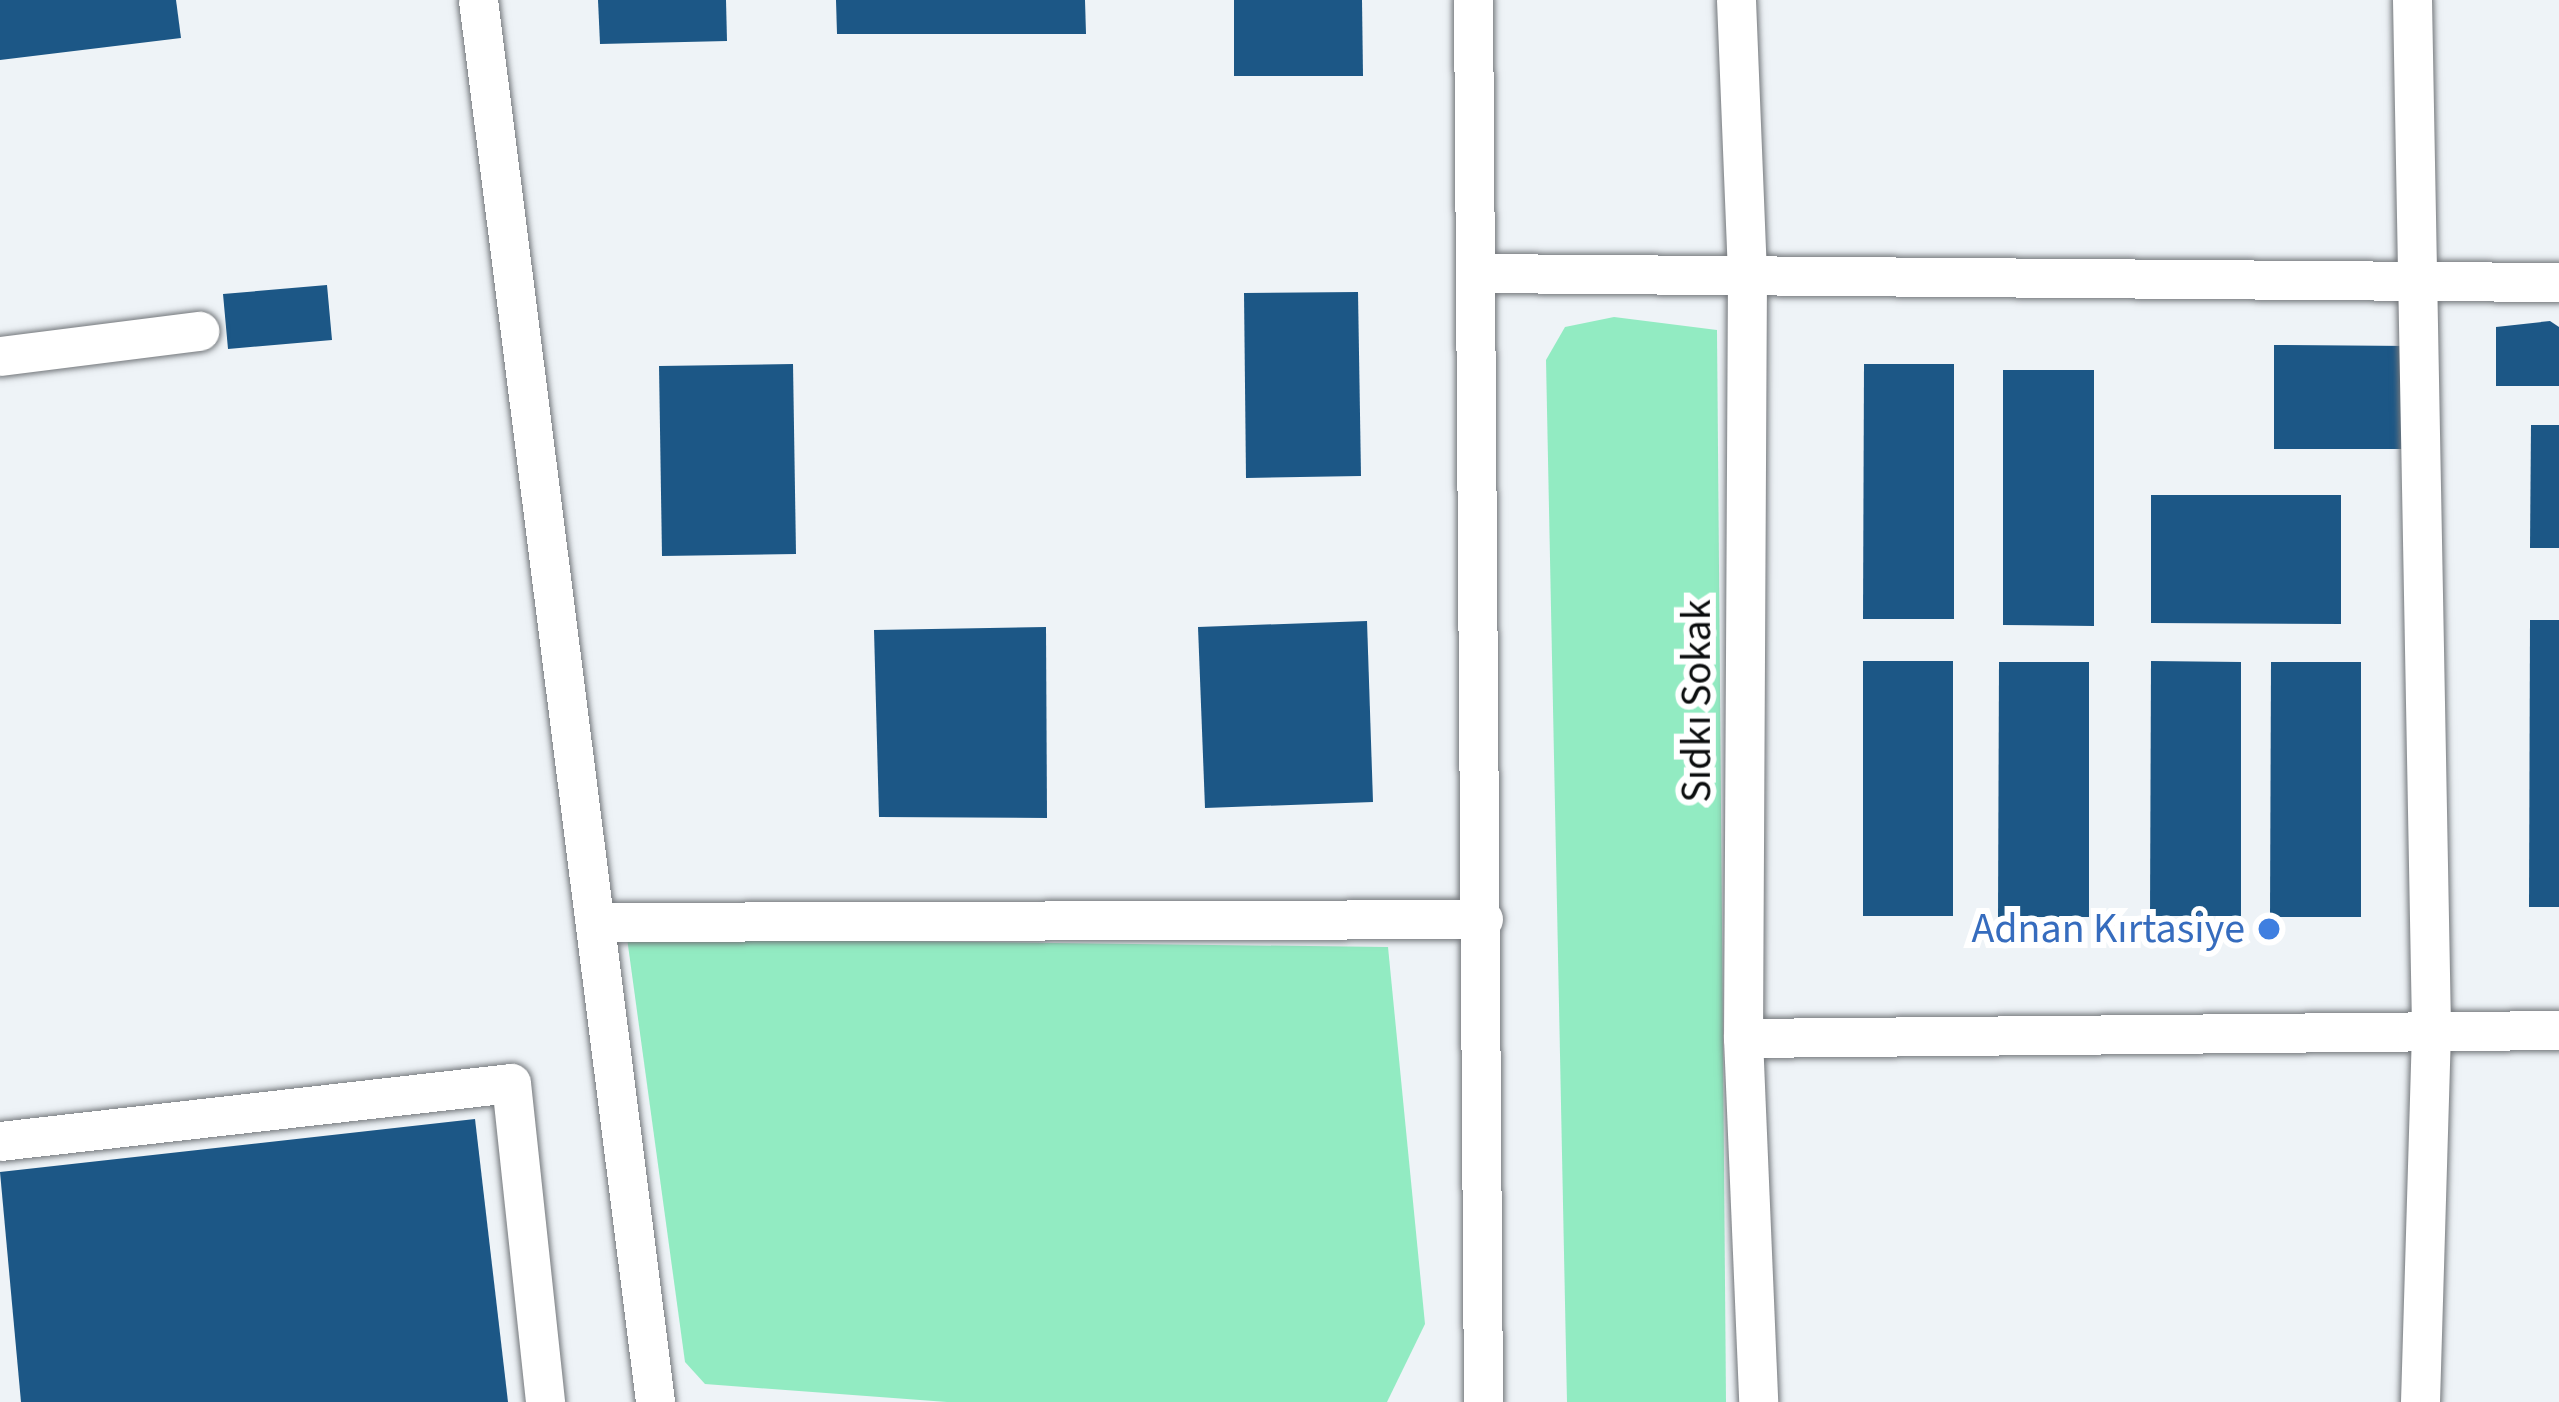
<!DOCTYPE html>
<html>
<head>
<meta charset="utf-8">
<style>
  body { margin:0 }
  #map { position:relative; width:2559px; height:1402px; overflow:hidden; background:#eef3f7; font-family:"Source Sans 3",sans-serif }
  div>[style] { position:absolute }
  .green>* { inset:0; background:#92ebc2 }
  .building>* { inset:0; background:#1c5786 }
  .roads { filter:drop-shadow(0 0 3px #73777b) drop-shadow(0 0 3px #73777b) }
  .street>* { height:39px; margin:-19.5px; padding:0 19.5px; transform-origin:19.5px; border-radius:19.5px; background:#fff }
  .dots>* { width:33px; height:33px; translate:-50% -50%; box-sizing:border-box; border:6px solid #fff; border-radius:50% }
  span { translate:-50% -50%; white-space:nowrap; text-align:center; line-height:1.15; -webkit-text-stroke:12px #fff; paint-order:stroke }
  .street-label { font-size:42px; color:#0b0d0e }
  .shop-label { font-size:42px; color:#366cbe }
  .right { translate:-100% -50%; text-align:right }
</style>
</head>
<body>
<div id="map">
  <div class="green">
    <div style="clip-path:polygon(1614px 317px,1717px 330px,1726px 1402px,1567px 1402px,1546px 360px,1565px 327px)"></div>
    <div style="clip-path:polygon(627px 938px,1388px 947px,1425px 1324px,1387px 1402px,947px 1402px,705px 1384px,685px 1362px)"></div>
  </div>
  <div class="building">
    <div style="clip-path:polygon(0 0,176px 0,181px 38px,0 60px)"></div>
    <div style="clip-path:polygon(598px 0,726px 0,727px 41px,600px 44px)"></div>
    <div style="clip-path:polygon(836px 0,1085px 0,1086px 34px,837px 34px)"></div>
    <div style="clip-path:polygon(1234px 0,1362px 0,1363px 76px,1234px 76px)"></div>
    <div style="clip-path:polygon(327px 285px,332px 340px,228px 349px,223px 294px)"></div>
    <div style="clip-path:polygon(1358px 292px,1361px 476px,1246px 478px,1244px 293px)"></div>
    <div style="clip-path:polygon(2550px 321px,2559px 327px,2559px 386px,2496px 386px,2496px 327px)"></div>
    <div style="clip-path:polygon(2274px 345px,2410px 346px,2410px 449px,2274px 449px)"></div>
    <div style="clip-path:polygon(793px 364px,796px 554px,662px 556px,659px 366px)"></div>
    <div style="clip-path:polygon(1864px 364px,1954px 364px,1954px 619px,1863px 619px)"></div>
    <div style="clip-path:polygon(2003px 370px,2094px 370px,2094px 626px,2003px 625px)"></div>
    <div style="clip-path:polygon(2531px 425px,2559px 425px,2559px 548px,2530px 548px)"></div>
    <div style="clip-path:polygon(2151px 495px,2341px 495px,2341px 624px,2151px 623px)"></div>
    <div style="clip-path:polygon(2530px 620px,2559px 620px,2559px 907px,2529px 907px)"></div>
    <div style="clip-path:polygon(1367px 621px,1373px 802px,1205px 808px,1198px 627px)"></div>
    <div style="clip-path:polygon(1046px 627px,1047px 818px,879px 817px,874px 630px)"></div>
    <div style="clip-path:polygon(1863px 661px,1953px 661px,1953px 916px,1863px 916px)"></div>
    <div style="clip-path:polygon(2151px 661px,2241px 662px,2241px 916px,2150px 916px)"></div>
    <div style="clip-path:polygon(1999px 662px,2089px 662px,2089px 917px,1998px 917px)"></div>
    <div style="clip-path:polygon(2271px 662px,2361px 662px,2361px 917px,2270px 917px)"></div>
    <div style="clip-path:polygon(475px 1119px,508px 1402px,21px 1402px,0 1172px)"></div>
  </div>
  <div class="roads">
    <div class="street">
      <div style="left:478px;top:0;width:1413px;rotate:82.8deg"></div>
      <div style="left:1473px;top:0;width:1402px;rotate:89.59deg"></div>
      <div style="left:1736px;top:0;width:275px;rotate:87.7deg"></div>
      <div style="left:1747px;top:275px;width:763px;rotate:90.3deg"></div>
      <div style="left:1743px;top:1038px;width:364px;rotate:87.6deg"></div>
      <div style="left:2412px;top:0;width:1031px;rotate:88.94deg"></div>
      <div style="left:2431px;top:1031px;width:371px;rotate:91.7deg"></div>
      <div style="left:1477px;top:273px;width:1082px;rotate:0.48deg"></div>
      <div style="left:0;top:356px;width:201px;rotate:-7.2deg"></div>
      <div style="left:595px;top:922px;width:888px;rotate:-0.19deg"></div>
      <div style="left:1743px;top:1038px;width:816px;rotate:-0.56deg"></div>
      <div style="left:0;top:1141px;width:514px;rotate:-6.48deg"></div>
      <div style="left:511px;top:1083px;width:321px;rotate:83.9deg"></div>
    </div>
  </div>
  <div class="dots">
    <div style="left:2269px;top:929px;background:#3f7fe0"></div>
  </div>
  <div class="street-label">
    <span style="left:1697px;top:701px;rotate:-90deg">Sıdkı Sokak</span>
  </div>
  <div class="shop-label">
    <span class="right" style="left:2245px;top:929px">Adnan Kırtasiye</span>
  </div>
</div>
</body>
</html>
